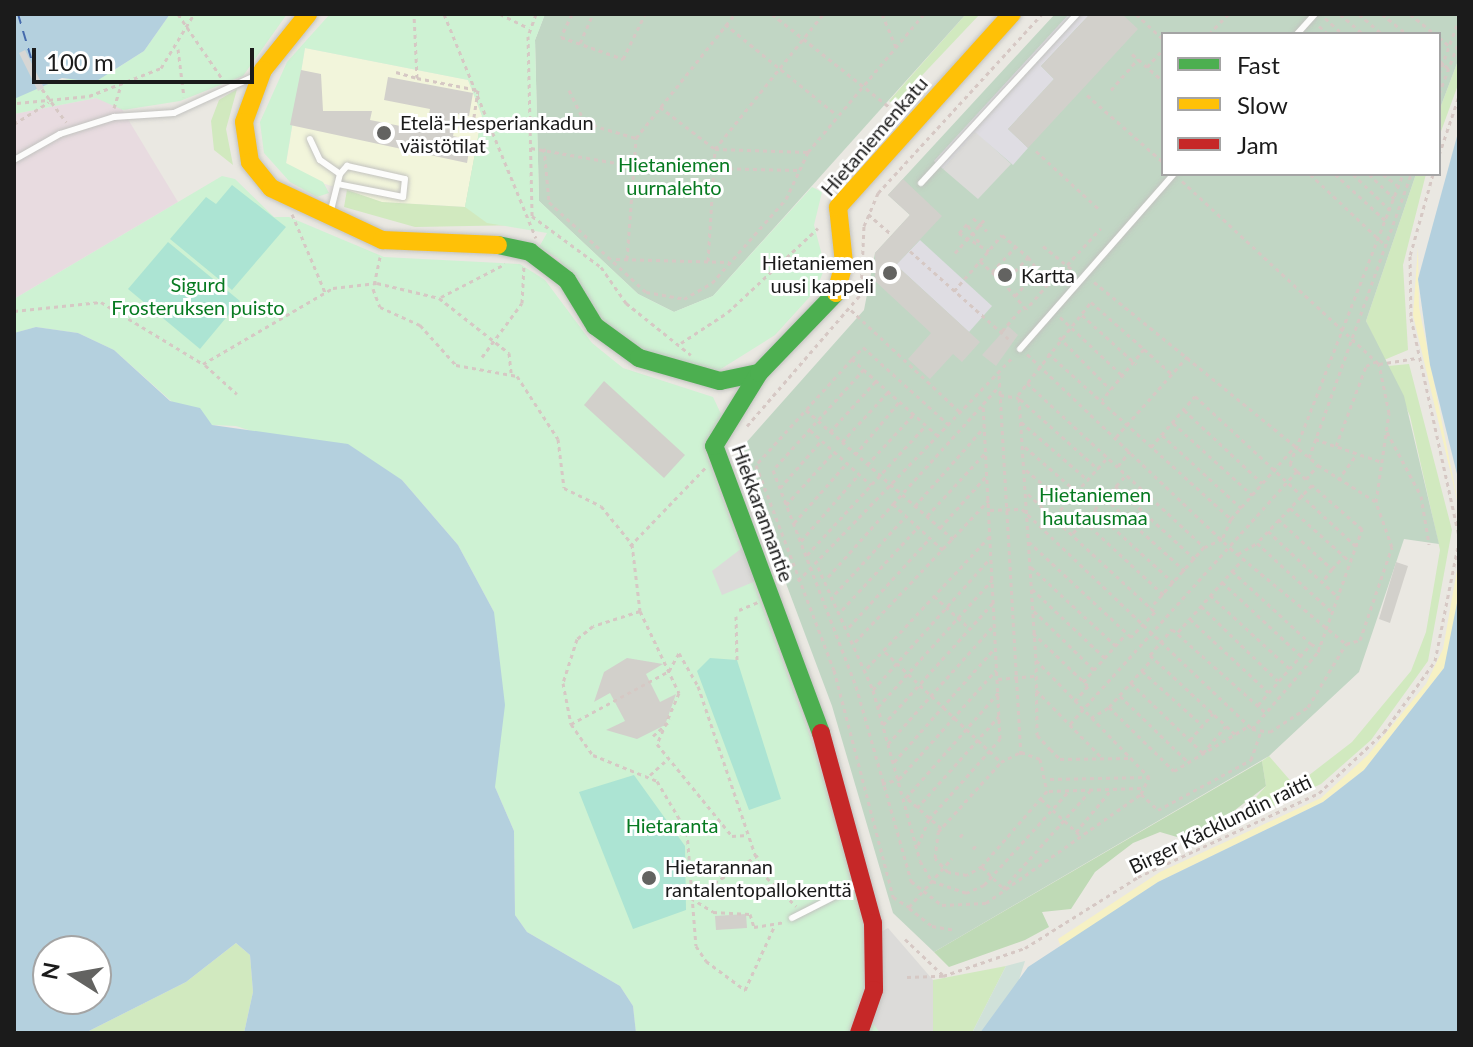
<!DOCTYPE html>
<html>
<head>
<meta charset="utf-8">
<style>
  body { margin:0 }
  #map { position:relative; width:1473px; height:1047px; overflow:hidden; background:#eae8e2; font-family:Lato,sans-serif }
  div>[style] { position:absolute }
  .industrial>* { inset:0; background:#e8dbe0 }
  .education>* { inset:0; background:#f2f5db }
  .grass>* { inset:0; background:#d1e9bf }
  .forest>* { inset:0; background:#bfdab6 }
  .wetland>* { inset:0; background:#d0e1d9 }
  .sand>* { inset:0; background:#f6f1c4 }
  .cemetery>* { inset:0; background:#c1d6c4 }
  .park>* { inset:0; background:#cef2d3 }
  .pitch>* { inset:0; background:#ace4d3 }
  .parking>* { inset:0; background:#dcdbd9 }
  .plaza>* { inset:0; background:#dfdde3 }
  .water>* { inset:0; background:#b4d0de }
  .pier>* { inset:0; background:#d7d6d4 }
  .ferry>* { height:2px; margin-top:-1px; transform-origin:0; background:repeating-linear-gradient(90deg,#456aac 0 10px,transparent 0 18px) }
  .building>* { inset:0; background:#d2d0cb }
  .path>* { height:3px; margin-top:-1.5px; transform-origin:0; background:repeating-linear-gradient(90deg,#d6c8c4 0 4px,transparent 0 8px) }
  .roads { filter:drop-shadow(0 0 2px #c2c2bf) drop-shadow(0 0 2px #c2c2bf) }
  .lane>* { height:6px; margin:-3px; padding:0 3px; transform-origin:3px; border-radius:3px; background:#fcfcfb }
  .fast>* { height:18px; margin:-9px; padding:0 9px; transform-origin:9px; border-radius:9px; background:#4caf50 }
  .slow>* { height:18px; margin:-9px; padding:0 9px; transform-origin:9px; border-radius:9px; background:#ffc107 }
  .jam>* { height:18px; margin:-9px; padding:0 9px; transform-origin:9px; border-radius:9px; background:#c62828 }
  .dots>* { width:22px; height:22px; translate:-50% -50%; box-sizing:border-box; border:4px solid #fff; border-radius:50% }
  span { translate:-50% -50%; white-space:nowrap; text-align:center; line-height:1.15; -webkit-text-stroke:6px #fff; paint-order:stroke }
  .poi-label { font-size:20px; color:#1b1b1b }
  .left { translate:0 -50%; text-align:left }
  .right { translate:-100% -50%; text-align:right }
  .street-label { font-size:20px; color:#1b1b1b }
  .park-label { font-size:20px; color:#077a21 }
  .frame { position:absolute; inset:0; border:16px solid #1b1b1b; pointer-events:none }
  .legend { position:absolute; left:1161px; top:32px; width:280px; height:144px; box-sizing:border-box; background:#fff; border:2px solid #a4a4a4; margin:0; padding:10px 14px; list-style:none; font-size:24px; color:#1b1b1b }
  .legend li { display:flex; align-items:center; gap:16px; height:40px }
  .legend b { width:40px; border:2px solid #a4a4a4 }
  .north { position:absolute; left:32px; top:935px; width:80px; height:80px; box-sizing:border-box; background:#fff; border:2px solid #a4a4a4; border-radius:50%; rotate:281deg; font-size:22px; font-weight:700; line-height:32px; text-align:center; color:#1b1b1b }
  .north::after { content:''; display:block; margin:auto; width:28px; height:36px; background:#636361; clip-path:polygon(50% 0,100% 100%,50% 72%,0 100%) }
  .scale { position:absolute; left:32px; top:48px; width:222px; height:36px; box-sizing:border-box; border:4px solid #1b1b1b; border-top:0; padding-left:10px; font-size:24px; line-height:28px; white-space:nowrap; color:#1b1b1b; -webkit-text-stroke:6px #fff; paint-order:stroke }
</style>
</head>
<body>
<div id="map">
  <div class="industrial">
    <div style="clip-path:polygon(96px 98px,120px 106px,178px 202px,14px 299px,14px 114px)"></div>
  </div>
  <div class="education">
    <div style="clip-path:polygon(305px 48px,468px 80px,482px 116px,465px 207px,382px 202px,300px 176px,286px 164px)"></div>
  </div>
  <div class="grass">
    <div style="clip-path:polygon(966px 14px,980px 14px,894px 105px,889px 101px)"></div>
    <div style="clip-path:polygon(1459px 58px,1459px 82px,1439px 137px,1439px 111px)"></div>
    <div style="clip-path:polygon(237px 89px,226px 129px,233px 165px,214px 150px,211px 121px,219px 100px)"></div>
    <div style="clip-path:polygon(482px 116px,523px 225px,415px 227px,344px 207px,347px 190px,382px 202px,465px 207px)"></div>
    <div style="clip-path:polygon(1416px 174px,1426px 174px,1403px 265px,1408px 350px,1384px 360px,1366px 321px)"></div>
    <div style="clip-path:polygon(1409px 364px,1452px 530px,1428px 661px,1371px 740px,1321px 784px,1265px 810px,1249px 805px,1266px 786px,1262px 761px,1269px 756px,1295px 786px,1352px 742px,1411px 671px,1426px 632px,1440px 550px,1410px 416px,1388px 366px)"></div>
    <div style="clip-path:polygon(236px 943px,250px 955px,253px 992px,244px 1033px,85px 1033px,186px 982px)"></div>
    <div style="clip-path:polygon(1006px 966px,972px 1033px,933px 1033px,933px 980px)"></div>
  </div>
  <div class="forest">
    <div style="clip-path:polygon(1262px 761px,1266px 786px,1194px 842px,1160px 832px,1133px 843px,1095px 872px,1071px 909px,1042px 912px,1049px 927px,1025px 940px,949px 967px,934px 952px)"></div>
  </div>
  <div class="wetland">
    <div style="clip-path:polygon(1025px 961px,1002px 1033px,972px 1033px,1006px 966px)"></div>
  </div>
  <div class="sand">
    <div style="clip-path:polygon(1418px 247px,1419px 307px,1459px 508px,1413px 315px)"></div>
    <div style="clip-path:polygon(1459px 559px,1455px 636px,1444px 668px,1364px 770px,1323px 802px,1158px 882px,1061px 947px,1058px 939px,1160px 872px,1321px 798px,1368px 755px,1426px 684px,1443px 649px)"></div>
  </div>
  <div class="cemetery">
    <div style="clip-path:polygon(545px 14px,966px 14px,713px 296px,674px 312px,638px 294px,539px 201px,535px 40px)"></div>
    <div style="clip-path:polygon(1055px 14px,1459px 14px,1459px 58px,1439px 111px,1439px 34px,1163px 34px,1163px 174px,1416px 174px,1366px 321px,1404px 396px,1439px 544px,1404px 539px,1359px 672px,1269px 756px,934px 952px,893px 913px,832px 706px,737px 453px,864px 310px,875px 253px,910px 215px,888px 195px)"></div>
  </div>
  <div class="park">
    <div style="clip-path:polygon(170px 14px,287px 14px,243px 76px,180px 101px,123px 110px,96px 98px,14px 114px,14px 99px,39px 84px,111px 72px,144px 51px)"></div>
    <div style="clip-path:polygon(330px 14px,545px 14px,535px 40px,539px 201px,638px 294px,674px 312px,713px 296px,812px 187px,822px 192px,814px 225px,825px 267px,816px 290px,775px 335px,716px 372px,641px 351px,599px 321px,559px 259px,539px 247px,547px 233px,487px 223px,465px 207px,482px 116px,468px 80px,305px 48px,286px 163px,323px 182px,329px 193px,317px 197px,290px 182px,264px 153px,260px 122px,287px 62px)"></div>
    <div style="clip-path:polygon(222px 176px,235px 179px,274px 217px,289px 217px,384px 257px,520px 264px,545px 280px,592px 343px,623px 368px,713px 397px,721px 414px,706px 454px,814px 747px,866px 923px,880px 1033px,636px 1033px,633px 1006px,620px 986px,527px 932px,515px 915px,514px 831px,495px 787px,494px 612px,458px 545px,402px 480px,236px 426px,212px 425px,171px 401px,114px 350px,78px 333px,36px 327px,14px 333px,14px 299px)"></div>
  </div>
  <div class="pitch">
    <div style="clip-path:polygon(232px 185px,286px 227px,232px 290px,170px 239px,206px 197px,216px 204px)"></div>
    <div style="clip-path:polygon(168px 242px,240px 301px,200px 349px,128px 289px)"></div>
    <div style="clip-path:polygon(710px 658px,737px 660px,781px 799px,749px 810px,697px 671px)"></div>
    <div style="clip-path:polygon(634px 775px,685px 846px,686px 910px,633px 929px,579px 792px)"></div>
  </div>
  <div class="parking">
    <div style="clip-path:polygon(975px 131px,1011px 164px,978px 199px,943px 169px)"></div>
    <div style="clip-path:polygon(742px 548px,756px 581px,722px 595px,712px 571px)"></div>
    <div style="clip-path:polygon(888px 928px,933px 980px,933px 1033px,880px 1033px,866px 1013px,879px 933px)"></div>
  </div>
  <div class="plaza">
    <div style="clip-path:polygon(1069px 14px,1090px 14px,1041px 66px,1054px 79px,1008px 129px,1028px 148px,1013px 165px,975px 132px,943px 169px,934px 161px)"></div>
    <div style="clip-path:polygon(920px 240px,992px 306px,969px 332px,896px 265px)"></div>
  </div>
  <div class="water">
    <div style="clip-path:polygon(14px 14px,170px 14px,144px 51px,95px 82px,62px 78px,14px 99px)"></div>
    <div style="clip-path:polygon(1459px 129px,1459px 482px,1430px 365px,1418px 279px)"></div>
    <div style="clip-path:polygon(evenodd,36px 327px,78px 333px,114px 350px,170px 401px,200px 408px,212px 425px,348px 444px,402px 480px,458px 545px,494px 612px,505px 705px,495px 787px,514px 831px,515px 915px,527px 932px,620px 986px,633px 1006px,636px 1033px,244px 1033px,253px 992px,250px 955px,236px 943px,186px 982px,85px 1033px,14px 1033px,14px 333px,36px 327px,48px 951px,96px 951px,96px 999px,48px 999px,48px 951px)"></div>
    <div style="clip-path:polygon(1459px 593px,1459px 1033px,980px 1033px,1028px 967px,1158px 882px,1323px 802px,1364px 770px,1444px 668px)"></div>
  </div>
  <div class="pier">
    <div style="clip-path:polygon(25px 50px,44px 88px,38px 91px,19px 53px)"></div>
  </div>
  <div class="ferry">
    <div style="left:18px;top:14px;width:56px;rotate:73.5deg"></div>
  </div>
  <div class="building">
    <div style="clip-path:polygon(1090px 14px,1122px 14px,1138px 29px,1028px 148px,1008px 129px,1054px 79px,1041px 66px)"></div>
    <div style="clip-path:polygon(301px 70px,321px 74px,323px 111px,372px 111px,370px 120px,426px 131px,430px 109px,384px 100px,388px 77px,473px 93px,469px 116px,457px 114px,453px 136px,471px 140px,467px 163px,290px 125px)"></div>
    <div style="clip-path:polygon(903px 179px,942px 216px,896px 265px,980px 342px,962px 362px,953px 354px,930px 379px,908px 359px,931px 333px,875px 281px,875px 253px,910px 215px,888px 195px)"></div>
    <div style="clip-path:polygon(1008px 326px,1018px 335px,996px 366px,982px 355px)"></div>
    <div style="clip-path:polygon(604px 381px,685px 455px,664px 478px,584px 405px)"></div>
    <div style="clip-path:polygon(1396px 562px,1408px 566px,1390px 623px,1379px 619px)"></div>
    <div style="clip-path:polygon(627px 658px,663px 664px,646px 674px,660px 702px,676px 694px,665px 725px,637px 739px,606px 730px,625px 721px,610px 693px,594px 702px,604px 672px)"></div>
    <div style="clip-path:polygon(746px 914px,747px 928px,716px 930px,715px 916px)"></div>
  </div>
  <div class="path">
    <div style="left:178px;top:14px;width:80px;rotate:55.7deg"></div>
    <div style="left:444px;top:14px;width:242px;rotate:67.7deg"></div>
    <div style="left:500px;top:14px;width:32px;rotate:26deg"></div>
    <div style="left:536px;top:14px;width:23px;rotate:110deg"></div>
    <div style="left:528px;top:36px;width:180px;rotate:88.7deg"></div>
    <div style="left:532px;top:216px;width:86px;rotate:36.5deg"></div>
    <div style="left:601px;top:267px;width:44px;rotate:55.2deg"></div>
    <div style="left:626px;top:303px;width:83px;rotate:38.7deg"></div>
    <div style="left:572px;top:14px;width:25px;rotate:116deg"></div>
    <div style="left:561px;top:37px;width:66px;rotate:19.5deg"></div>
    <div style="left:623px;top:59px;width:50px;rotate:-63.9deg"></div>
    <div style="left:772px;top:14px;width:161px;rotate:38.4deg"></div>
    <div style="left:882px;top:14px;width:36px;rotate:67deg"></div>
    <div style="left:1136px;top:14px;width:37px;rotate:43deg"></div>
    <div style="left:1340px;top:14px;width:30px;rotate:41deg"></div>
    <div style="left:1359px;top:14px;width:30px;rotate:41deg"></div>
    <div style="left:1382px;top:14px;width:32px;rotate:39deg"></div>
    <div style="left:1410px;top:14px;width:32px;rotate:39deg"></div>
    <div style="left:1325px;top:18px;width:24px;rotate:42deg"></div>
    <div style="left:725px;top:24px;width:144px;rotate:39.1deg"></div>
    <div style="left:1319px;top:26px;width:12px;rotate:42deg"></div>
    <div style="left:1209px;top:34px;width:28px;rotate:-46deg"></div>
    <div style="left:1439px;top:37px;width:13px;rotate:42deg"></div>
    <div style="left:580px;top:43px;width:32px;rotate:-66deg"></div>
    <div style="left:178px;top:49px;width:48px;rotate:82.9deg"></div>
    <div style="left:1132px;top:54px;width:41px;rotate:41.1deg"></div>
    <div style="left:1439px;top:60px;width:12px;rotate:42deg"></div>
    <div style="left:1147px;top:67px;width:24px;rotate:-48deg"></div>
    <div style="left:396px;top:72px;width:22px;rotate:16deg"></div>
    <div style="left:417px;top:78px;width:64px;rotate:-92.7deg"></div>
    <div style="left:1439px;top:74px;width:59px;rotate:-70deg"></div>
    <div style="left:417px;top:78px;width:62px;rotate:11.1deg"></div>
    <div style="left:478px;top:90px;width:40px;rotate:98.5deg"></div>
    <div style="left:42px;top:89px;width:41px;rotate:54deg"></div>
    <div style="left:569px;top:90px;width:37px;rotate:64deg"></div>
    <div style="left:585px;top:123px;width:53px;rotate:16.4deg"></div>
    <div style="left:1111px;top:90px;width:41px;rotate:-48.9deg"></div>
    <div style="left:1439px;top:94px;width:57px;rotate:-69.3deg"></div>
    <div style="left:1087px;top:95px;width:101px;rotate:41.4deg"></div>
    <div style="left:17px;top:103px;width:72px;rotate:-5.6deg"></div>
    <div style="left:89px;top:96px;width:77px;rotate:-21.3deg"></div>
    <div style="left:161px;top:68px;width:63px;rotate:-58.6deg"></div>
    <div style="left:660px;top:107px;width:69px;rotate:37.4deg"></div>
    <div style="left:715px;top:149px;width:93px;rotate:1.8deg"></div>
    <div style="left:114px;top:108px;width:24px;rotate:-73deg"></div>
    <div style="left:14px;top:124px;width:41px;rotate:-32.2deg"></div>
    <div style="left:531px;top:148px;width:104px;rotate:10deg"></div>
    <div style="left:633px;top:166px;width:168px;rotate:1.4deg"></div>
    <div style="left:544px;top:148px;width:54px;rotate:84.7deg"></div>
    <div style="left:549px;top:202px;width:132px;rotate:42.9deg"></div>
    <div style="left:646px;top:292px;width:39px;rotate:10deg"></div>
    <div style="left:684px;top:299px;width:32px;rotate:-30deg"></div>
    <div style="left:712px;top:283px;width:112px;rotate:-48.6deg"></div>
    <div style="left:786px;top:199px;width:52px;rotate:-64.9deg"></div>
    <div style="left:808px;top:152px;width:180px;rotate:-50deg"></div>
    <div style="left:1036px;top:151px;width:87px;rotate:42.7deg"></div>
    <div style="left:1439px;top:155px;width:62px;rotate:-71.3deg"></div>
    <div style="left:1310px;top:174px;width:103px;rotate:43.4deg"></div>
    <div style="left:1335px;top:174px;width:68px;rotate:42.6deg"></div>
    <div style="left:1353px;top:174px;width:52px;rotate:44.2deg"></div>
    <div style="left:1369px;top:174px;width:35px;rotate:44deg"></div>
    <div style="left:1383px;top:174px;width:19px;rotate:39deg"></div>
    <div style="left:1433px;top:174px;width:85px;rotate:105.7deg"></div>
    <div style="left:1410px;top:256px;width:62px;rotate:89.1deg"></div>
    <div style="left:1411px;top:318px;width:224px;rotate:77.6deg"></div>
    <div style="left:1182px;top:181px;width:269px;rotate:42.9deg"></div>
    <div style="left:1379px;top:364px;width:38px;rotate:-9deg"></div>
    <div style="left:292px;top:214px;width:85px;rotate:67.1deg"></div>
    <div style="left:868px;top:214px;width:32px;rotate:41deg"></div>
    <div style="left:973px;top:218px;width:19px;rotate:43deg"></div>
    <div style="left:979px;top:242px;width:22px;rotate:-124deg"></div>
    <div style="left:967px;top:224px;width:12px;rotate:132deg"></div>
    <div style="left:959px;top:233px;width:35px;rotate:31deg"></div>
    <div style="left:1043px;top:246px;width:40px;rotate:39deg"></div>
    <div style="left:910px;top:251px;width:135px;rotate:41.7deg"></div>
    <div style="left:955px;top:253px;width:45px;rotate:-48.6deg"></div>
    <div style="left:380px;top:257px;width:33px;rotate:102deg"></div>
    <div style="left:373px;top:289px;width:19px;rotate:69deg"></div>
    <div style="left:380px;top:307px;width:44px;rotate:24.2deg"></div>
    <div style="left:420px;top:325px;width:54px;rotate:48deg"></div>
    <div style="left:456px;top:365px;width:62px;rotate:10.2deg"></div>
    <div style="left:517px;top:376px;width:75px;rotate:56.9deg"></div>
    <div style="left:558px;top:439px;width:49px;rotate:83deg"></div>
    <div style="left:564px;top:488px;width:41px;rotate:25.9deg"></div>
    <div style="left:601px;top:506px;width:49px;rotate:50.8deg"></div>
    <div style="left:632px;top:544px;width:67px;rotate:83.2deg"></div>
    <div style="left:640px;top:611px;width:91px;rotate:64.6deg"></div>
    <div style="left:679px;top:693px;width:56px;rotate:113.3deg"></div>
    <div style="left:657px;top:744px;width:119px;rotate:50.8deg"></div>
    <div style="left:732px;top:836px;width:15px;rotate:-4deg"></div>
    <div style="left:1028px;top:257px;width:34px;rotate:53deg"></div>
    <div style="left:1048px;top:284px;width:33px;rotate:131deg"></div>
    <div style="left:1026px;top:309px;width:34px;rotate:-130deg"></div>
    <div style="left:1004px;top:283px;width:35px;rotate:-47deg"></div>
    <div style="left:616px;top:259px;width:113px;rotate:1.5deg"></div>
    <div style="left:627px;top:259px;width:121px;rotate:-85.7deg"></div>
    <div style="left:636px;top:138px;width:159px;rotate:-51.4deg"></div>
    <div style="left:708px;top:261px;width:112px;rotate:-86.4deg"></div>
    <div style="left:715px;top:149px;width:173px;rotate:-51.3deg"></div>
    <div style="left:980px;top:261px;width:34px;rotate:-50deg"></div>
    <div style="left:1002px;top:235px;width:34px;rotate:40deg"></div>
    <div style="left:1067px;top:265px;width:50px;rotate:-47.4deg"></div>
    <div style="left:992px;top:272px;width:34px;rotate:-47deg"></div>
    <div style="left:1094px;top:282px;width:289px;rotate:39.2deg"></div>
    <div style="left:1318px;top:465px;width:69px;rotate:32.5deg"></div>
    <div style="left:1376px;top:502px;width:90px;rotate:-81.7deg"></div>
    <div style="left:1389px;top:413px;width:50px;rotate:-101.5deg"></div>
    <div style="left:954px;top:291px;width:40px;rotate:-49deg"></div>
    <div style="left:980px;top:261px;width:33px;rotate:43deg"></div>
    <div style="left:1015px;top:296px;width:31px;rotate:-48deg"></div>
    <div style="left:441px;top:297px;width:72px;rotate:-27.3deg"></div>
    <div style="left:851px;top:310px;width:148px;rotate:43.1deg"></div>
    <div style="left:14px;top:311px;width:87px;rotate:-5.9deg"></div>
    <div style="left:101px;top:302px;width:119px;rotate:31.3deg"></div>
    <div style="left:203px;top:364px;width:151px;rotate:-30.3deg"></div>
    <div style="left:333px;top:288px;width:44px;rotate:-6.5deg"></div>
    <div style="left:377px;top:283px;width:64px;rotate:13.6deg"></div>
    <div style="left:439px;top:298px;width:89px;rotate:38.2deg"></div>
    <div style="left:509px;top:353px;width:20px;rotate:84deg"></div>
    <div style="left:1082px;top:315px;width:73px;rotate:42.2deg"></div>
    <div style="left:1060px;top:317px;width:88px;rotate:43.2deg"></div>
    <div style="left:1002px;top:331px;width:32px;rotate:-49deg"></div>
    <div style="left:1059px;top:337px;width:74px;rotate:45.5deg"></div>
    <div style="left:681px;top:343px;width:56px;rotate:-33.4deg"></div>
    <div style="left:728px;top:312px;width:123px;rotate:-43deg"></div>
    <div style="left:1144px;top:349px;width:36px;rotate:42deg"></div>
    <div style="left:1048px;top:353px;width:247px;rotate:42.2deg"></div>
    <div style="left:1231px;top:519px;width:22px;rotate:114deg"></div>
    <div style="left:1222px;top:539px;width:19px;rotate:155deg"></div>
    <div style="left:1027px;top:354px;width:281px;rotate:43.7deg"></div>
    <div style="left:1230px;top:548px;width:151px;rotate:39.6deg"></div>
    <div style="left:482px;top:357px;width:67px;rotate:-53.5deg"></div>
    <div style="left:522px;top:303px;width:37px;rotate:-87deg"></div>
    <div style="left:852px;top:359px;width:16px;rotate:-47deg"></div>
    <div style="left:863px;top:347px;width:115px;rotate:42.2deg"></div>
    <div style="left:205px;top:365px;width:43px;rotate:42.2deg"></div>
    <div style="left:864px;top:369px;width:136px;rotate:132deg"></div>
    <div style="left:773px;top:470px;width:231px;rotate:69deg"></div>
    <div style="left:856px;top:686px;width:203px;rotate:74.2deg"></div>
    <div style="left:911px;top:881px;width:39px;rotate:38deg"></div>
    <div style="left:942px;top:905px;width:44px;rotate:-2.6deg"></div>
    <div style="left:986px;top:903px;width:189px;rotate:-35.1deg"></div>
    <div style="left:1141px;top:794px;width:19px;rotate:-65deg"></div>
    <div style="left:999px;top:375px;width:380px;rotate:86.7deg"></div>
    <div style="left:1027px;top:383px;width:241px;rotate:42.8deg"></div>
    <div style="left:1204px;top:547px;width:81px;rotate:131.5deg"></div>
    <div style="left:1000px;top:395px;width:19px;rotate:9deg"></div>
    <div style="left:1019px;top:398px;width:263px;rotate:86.3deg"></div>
    <div style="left:1036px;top:660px;width:163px;rotate:46deg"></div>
    <div style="left:1018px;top:395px;width:118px;rotate:-51.9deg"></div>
    <div style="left:1091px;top:302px;width:71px;rotate:41.6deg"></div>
    <div style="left:1144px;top:349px;width:66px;rotate:129.5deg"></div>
    <div style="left:1020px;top:399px;width:105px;rotate:41.9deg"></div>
    <div style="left:806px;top:410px;width:196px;rotate:41.3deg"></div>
    <div style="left:1184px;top:410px;width:107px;rotate:43.1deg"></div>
    <div style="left:1021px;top:422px;width:89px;rotate:40.9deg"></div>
    <div style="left:1173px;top:423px;width:107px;rotate:42.3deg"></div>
    <div style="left:747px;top:426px;width:174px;rotate:-49.2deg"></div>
    <div style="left:861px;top:294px;width:68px;rotate:-87.5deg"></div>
    <div style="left:864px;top:226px;width:36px;rotate:-67deg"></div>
    <div style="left:878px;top:193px;width:243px;rotate:-47.5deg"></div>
    <div style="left:810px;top:430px;width:82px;rotate:42deg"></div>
    <div style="left:830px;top:432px;width:69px;rotate:-48deg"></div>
    <div style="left:1387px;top:432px;width:72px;rotate:62deg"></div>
    <div style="left:1421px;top:496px;width:49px;rotate:80.5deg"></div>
    <div style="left:1162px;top:435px;width:108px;rotate:42.7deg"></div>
    <div style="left:938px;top:436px;width:115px;rotate:-138.2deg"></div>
    <div style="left:852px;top:359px;width:143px;rotate:132.2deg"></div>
    <div style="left:756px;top:465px;width:219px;rotate:69.2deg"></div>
    <div style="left:834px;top:670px;width:235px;rotate:75.4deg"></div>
    <div style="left:893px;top:897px;width:19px;rotate:32deg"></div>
    <div style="left:909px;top:907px;width:65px;rotate:-48.7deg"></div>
    <div style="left:1116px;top:437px;width:108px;rotate:-48.4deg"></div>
    <div style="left:1315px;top:439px;width:68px;rotate:19deg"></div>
    <div style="left:842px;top:442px;width:68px;rotate:-47.4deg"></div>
    <div style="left:1336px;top:446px;width:85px;rotate:-69.4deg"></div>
    <div style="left:1366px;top:366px;width:10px;rotate:-24deg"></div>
    <div style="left:1025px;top:447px;width:69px;rotate:40.9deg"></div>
    <div style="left:1151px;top:447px;width:67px;rotate:-49.2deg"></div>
    <div style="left:1195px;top:396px;width:220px;rotate:43deg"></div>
    <div style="left:855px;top:455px;width:69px;rotate:-50.3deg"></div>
    <div style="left:1309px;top:458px;width:302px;rotate:-70.2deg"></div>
    <div style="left:867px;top:465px;width:68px;rotate:-47.4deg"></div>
    <div style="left:1118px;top:466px;width:19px;rotate:-51deg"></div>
    <div style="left:1026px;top:470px;width:52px;rotate:40.4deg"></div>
    <div style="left:1297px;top:471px;width:12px;rotate:42deg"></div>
    <div style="left:1306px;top:479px;width:18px;rotate:-49deg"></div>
    <div style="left:1338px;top:480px;width:32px;rotate:-54deg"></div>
    <div style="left:1115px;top:486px;width:108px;rotate:42.4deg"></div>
    <div style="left:780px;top:488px;width:62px;rotate:-48.9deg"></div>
    <div style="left:1028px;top:494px;width:173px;rotate:42.9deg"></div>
    <div style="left:1155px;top:612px;width:35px;rotate:134deg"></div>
    <div style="left:1131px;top:637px;width:139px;rotate:-137deg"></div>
    <div style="left:1105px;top:498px;width:108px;rotate:42.4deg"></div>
    <div style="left:786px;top:505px;width:70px;rotate:-47.9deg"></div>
    <div style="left:915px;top:506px;width:106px;rotate:-48.8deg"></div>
    <div style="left:1290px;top:508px;width:72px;rotate:41.6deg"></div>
    <div style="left:990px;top:510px;width:32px;rotate:-2deg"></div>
    <div style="left:1022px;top:509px;width:318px;rotate:43.7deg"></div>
    <div style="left:1252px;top:729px;width:18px;rotate:9deg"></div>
    <div style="left:1270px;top:732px;width:45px;rotate:-33.3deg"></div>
    <div style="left:1308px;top:707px;width:74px;rotate:-58.9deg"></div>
    <div style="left:1346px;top:644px;width:15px;rotate:-16deg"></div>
    <div style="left:1360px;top:640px;width:98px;rotate:-71deg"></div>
    <div style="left:1392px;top:547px;width:48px;rotate:-109.6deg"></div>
    <div style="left:1094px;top:510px;width:108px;rotate:42.4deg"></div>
    <div style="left:927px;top:516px;width:88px;rotate:-47.3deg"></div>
    <div style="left:1055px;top:516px;width:79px;rotate:-48.1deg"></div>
    <div style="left:1231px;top:519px;width:98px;rotate:-48.7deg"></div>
    <div style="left:1278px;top:519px;width:74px;rotate:42.8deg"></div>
    <div style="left:1332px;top:569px;width:15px;rotate:127deg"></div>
    <div style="left:1084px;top:521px;width:109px;rotate:42.8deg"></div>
    <div style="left:794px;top:523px;width:79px;rotate:-48.6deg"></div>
    <div style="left:940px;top:528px;width:72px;rotate:-48.4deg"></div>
    <div style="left:1268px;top:531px;width:96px;rotate:43.3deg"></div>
    <div style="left:1073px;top:533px;width:80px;rotate:-47.5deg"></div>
    <div style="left:801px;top:541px;width:89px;rotate:-49.1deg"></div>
    <div style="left:630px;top:546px;width:110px;rotate:-46.1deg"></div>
    <div style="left:943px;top:550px;width:68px;rotate:-137.4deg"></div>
    <div style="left:893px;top:504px;width:133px;rotate:-48deg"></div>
    <div style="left:1238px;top:554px;width:22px;rotate:-30deg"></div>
    <div style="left:1257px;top:543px;width:103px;rotate:42.6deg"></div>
    <div style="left:807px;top:555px;width:176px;rotate:-47.5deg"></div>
    <div style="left:818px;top:567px;width:135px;rotate:65.9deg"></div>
    <div style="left:873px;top:690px;width:177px;rotate:74.6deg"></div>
    <div style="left:920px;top:861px;width:23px;rotate:59deg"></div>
    <div style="left:932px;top:881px;width:36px;rotate:19deg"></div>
    <div style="left:966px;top:893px;width:20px;rotate:-24deg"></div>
    <div style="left:984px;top:885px;width:127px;rotate:-47.9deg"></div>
    <div style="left:1031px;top:567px;width:116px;rotate:42.9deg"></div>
    <div style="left:1332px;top:569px;width:18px;rotate:-47deg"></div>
    <div style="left:1344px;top:556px;width:7px;rotate:45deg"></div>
    <div style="left:1232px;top:571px;width:108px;rotate:42.7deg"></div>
    <div style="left:828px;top:577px;width:98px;rotate:-48.3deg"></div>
    <div style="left:798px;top:581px;width:310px;rotate:-46.2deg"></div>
    <div style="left:1222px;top:582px;width:108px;rotate:43.1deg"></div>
    <div style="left:1032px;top:589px;width:100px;rotate:43.4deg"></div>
    <div style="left:835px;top:594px;width:104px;rotate:-47.7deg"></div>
    <div style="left:1210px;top:595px;width:108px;rotate:42.7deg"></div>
    <div style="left:934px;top:596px;width:47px;rotate:42.4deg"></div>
    <div style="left:1201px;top:606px;width:107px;rotate:44.2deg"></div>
    <div style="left:739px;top:610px;width:21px;rotate:-23deg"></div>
    <div style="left:842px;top:610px;width:113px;rotate:-47.5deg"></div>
    <div style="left:640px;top:611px;width:49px;rotate:162.3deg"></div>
    <div style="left:593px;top:626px;width:21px;rotate:141deg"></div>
    <div style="left:577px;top:639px;width:46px;rotate:107.7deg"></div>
    <div style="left:563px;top:683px;width:42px;rotate:79deg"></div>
    <div style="left:571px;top:724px;width:38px;rotate:55deg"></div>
    <div style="left:593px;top:755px;width:69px;rotate:22.1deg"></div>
    <div style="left:657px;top:781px;width:59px;rotate:59.5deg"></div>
    <div style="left:687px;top:832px;width:114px;rotate:85.5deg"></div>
    <div style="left:696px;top:946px;width:18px;rotate:56deg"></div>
    <div style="left:706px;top:961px;width:49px;rotate:36.6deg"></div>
    <div style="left:745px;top:990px;width:69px;rotate:-65.3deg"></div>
    <div style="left:1034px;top:611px;width:84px;rotate:44.5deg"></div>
    <div style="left:736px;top:616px;width:44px;rotate:88.7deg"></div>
    <div style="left:1190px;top:619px;width:107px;rotate:43.1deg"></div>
    <div style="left:849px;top:627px;width:120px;rotate:-47.7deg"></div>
    <div style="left:1178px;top:632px;width:96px;rotate:-48.4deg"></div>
    <div style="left:1033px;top:633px;width:76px;rotate:43.9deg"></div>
    <div style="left:1088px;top:686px;width:20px;rotate:131deg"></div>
    <div style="left:855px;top:642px;width:195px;rotate:-46.7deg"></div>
    <div style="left:885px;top:652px;width:160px;rotate:43.5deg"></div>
    <div style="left:679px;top:653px;width:38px;rotate:60deg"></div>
    <div style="left:698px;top:686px;width:196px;rotate:71.3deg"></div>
    <div style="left:761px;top:872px;width:49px;rotate:44.2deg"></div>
    <div style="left:1036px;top:660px;width:75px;rotate:89.2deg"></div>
    <div style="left:1037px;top:735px;width:19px;rotate:47deg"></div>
    <div style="left:1050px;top:749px;width:14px;rotate:45deg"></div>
    <div style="left:1060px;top:759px;width:71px;rotate:-0.8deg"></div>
    <div style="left:867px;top:668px;width:179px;rotate:-47deg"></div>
    <div style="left:1142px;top:671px;width:82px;rotate:42deg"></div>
    <div style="left:998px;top:679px;width:38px;rotate:-5deg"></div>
    <div style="left:1083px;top:682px;width:64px;rotate:-48.1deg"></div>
    <div style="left:1131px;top:683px;width:100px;rotate:44.2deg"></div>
    <div style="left:1203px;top:753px;width:35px;rotate:-50deg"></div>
    <div style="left:873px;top:690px;width:176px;rotate:-48.4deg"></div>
    <div style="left:1036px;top:690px;width:96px;rotate:45.8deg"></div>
    <div style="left:1120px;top:696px;width:95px;rotate:44.1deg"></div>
    <div style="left:1258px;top:705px;width:81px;rotate:-49deg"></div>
    <div style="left:1311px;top:644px;width:10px;rotate:24deg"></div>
    <div style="left:878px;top:707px;width:171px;rotate:-48.1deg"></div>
    <div style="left:1109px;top:707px;width:64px;rotate:-48.1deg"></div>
    <div style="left:1091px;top:718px;width:21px;rotate:-31deg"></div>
    <div style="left:1109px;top:707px;width:91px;rotate:44.6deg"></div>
    <div style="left:1174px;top:771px;width:85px;rotate:-31.1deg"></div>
    <div style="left:571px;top:724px;width:111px;rotate:-28.4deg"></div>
    <div style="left:669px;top:671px;width:21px;rotate:-61deg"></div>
    <div style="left:1070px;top:724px;width:340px;rotate:-48.1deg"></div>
    <div style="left:1297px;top:471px;width:10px;rotate:-135deg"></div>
    <div style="left:1290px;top:464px;width:311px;rotate:-68.7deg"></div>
    <div style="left:883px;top:725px;width:164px;rotate:-48deg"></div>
    <div style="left:1252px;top:729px;width:101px;rotate:-49.4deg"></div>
    <div style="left:1318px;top:652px;width:131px;rotate:-70.3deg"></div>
    <div style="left:1362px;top:529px;width:67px;rotate:-138.7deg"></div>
    <div style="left:1312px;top:485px;width:80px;rotate:133.5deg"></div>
    <div style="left:1235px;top:734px;width:116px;rotate:-137.1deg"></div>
    <div style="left:1150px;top:655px;width:34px;rotate:-50deg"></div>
    <div style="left:1172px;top:629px;width:126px;rotate:41.8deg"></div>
    <div style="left:653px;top:736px;width:24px;rotate:-42deg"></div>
    <div style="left:1190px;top:740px;width:35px;rotate:-49deg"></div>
    <div style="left:888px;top:744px;width:159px;rotate:-48.3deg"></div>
    <div style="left:1021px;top:752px;width:20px;rotate:20deg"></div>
    <div style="left:1040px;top:759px;width:33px;rotate:78deg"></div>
    <div style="left:1047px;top:791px;width:99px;rotate:130.9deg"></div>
    <div style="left:982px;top:866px;width:17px;rotate:149deg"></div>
    <div style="left:967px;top:875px;width:19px;rotate:-171deg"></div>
    <div style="left:948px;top:872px;width:19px;rotate:-133deg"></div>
    <div style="left:935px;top:858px;width:26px;rotate:-83deg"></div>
    <div style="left:938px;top:832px;width:94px;rotate:-48deg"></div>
    <div style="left:1001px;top:762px;width:22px;rotate:-27deg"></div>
    <div style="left:894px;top:762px;width:152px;rotate:-48.5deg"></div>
    <div style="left:650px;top:775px;width:24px;rotate:-42deg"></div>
    <div style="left:1050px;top:779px;width:97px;rotate:-1.2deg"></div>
    <div style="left:882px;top:784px;width:18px;rotate:-16deg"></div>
    <div style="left:899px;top:779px;width:146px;rotate:-48.3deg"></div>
    <div style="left:1049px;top:791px;width:92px;rotate:-1.9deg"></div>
    <div style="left:1141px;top:794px;width:23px;rotate:43deg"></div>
    <div style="left:1158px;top:810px;width:106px;rotate:-28.3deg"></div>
    <div style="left:1251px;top:760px;width:31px;rotate:-71deg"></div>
    <div style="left:906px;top:798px;width:140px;rotate:-48.8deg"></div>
    <div style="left:908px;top:799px;width:44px;rotate:41.3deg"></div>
    <div style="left:1041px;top:799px;width:56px;rotate:42.8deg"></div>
    <div style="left:917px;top:808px;width:123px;rotate:-48.3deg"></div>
    <div style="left:1076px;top:832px;width:56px;rotate:-50.1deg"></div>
    <div style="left:960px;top:837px;width:6px;rotate:-51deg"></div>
    <div style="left:918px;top:845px;width:28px;rotate:-67deg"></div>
    <div style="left:929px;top:819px;width:107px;rotate:-48.4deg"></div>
    <div style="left:1000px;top:739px;width:335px;rotate:-92.9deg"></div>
    <div style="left:983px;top:404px;width:25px;rotate:-48deg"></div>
    <div style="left:973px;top:849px;width:6px;rotate:-51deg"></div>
    <div style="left:758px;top:855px;width:80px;rotate:147.3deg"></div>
    <div style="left:691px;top:898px;width:26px;rotate:32deg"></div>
    <div style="left:713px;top:912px;width:37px;rotate:3deg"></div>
    <div style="left:750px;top:914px;width:14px;rotate:73deg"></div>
    <div style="left:754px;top:927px;width:30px;rotate:-9deg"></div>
    <div style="left:982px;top:867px;width:28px;rotate:45deg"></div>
    <div style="left:1003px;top:889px;width:131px;rotate:-48.4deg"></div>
    <div style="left:909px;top:908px;width:29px;rotate:38deg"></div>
    <div style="left:932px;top:926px;width:22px;rotate:10deg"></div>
    <div style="left:905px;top:939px;width:52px;rotate:43.5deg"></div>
    <div style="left:907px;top:977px;width:36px;rotate:-2deg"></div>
    <div style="left:943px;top:976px;width:87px;rotate:-18.9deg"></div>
    <div style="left:1025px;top:948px;width:133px;rotate:-32.1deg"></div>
    <div style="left:1138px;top:877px;width:200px;rotate:-24.9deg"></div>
    <div style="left:1319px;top:793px;width:89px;rotate:-43.2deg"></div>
    <div style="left:1384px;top:732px;width:87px;rotate:-54.3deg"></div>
    <div style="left:1435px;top:661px;width:122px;rotate:-78.7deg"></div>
  </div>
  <div class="roads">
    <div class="lane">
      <div style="left:1297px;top:34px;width:27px;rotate:-48deg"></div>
      <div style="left:310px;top:139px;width:23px;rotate:65deg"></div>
      <div style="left:320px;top:160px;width:24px;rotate:35deg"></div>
      <div style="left:14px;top:160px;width:53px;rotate:-29.5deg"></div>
      <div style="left:60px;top:134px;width:57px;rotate:-17.5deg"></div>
      <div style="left:114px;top:117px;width:60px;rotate:-3.8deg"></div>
      <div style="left:174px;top:113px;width:89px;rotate:-24.6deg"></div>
      <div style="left:921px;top:183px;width:230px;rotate:-47.3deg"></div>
      <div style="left:330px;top:214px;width:41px;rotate:-76deg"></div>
      <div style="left:340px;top:174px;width:11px;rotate:-49deg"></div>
      <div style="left:347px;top:166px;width:59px;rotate:12.6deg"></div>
      <div style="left:405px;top:179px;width:18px;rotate:96deg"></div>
      <div style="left:403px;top:197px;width:66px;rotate:-168.7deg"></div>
      <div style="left:1020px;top:349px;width:233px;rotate:-48.7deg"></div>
      <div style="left:792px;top:918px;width:77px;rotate:-26.9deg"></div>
    </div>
    <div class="fast">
      <div style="left:498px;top:245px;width:33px;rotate:12deg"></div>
      <div style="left:530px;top:252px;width:46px;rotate:37.1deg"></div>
      <div style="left:567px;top:280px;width:54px;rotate:58.7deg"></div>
      <div style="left:595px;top:326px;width:54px;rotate:36deg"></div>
      <div style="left:639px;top:358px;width:84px;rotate:15.9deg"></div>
      <div style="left:720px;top:381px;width:40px;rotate:-12deg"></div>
      <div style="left:821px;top:733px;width:306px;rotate:-110.4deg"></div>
      <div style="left:714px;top:446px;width:86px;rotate:-58.3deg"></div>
      <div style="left:759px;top:373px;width:111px;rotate:-46.1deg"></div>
    </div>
    <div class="slow">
      <div style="left:308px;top:14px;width:72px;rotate:128.8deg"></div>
      <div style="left:263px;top:70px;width:55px;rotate:110.1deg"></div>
      <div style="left:244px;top:122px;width:40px;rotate:81.5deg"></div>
      <div style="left:250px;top:162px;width:33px;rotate:51deg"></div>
      <div style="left:271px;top:188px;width:123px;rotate:25.1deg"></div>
      <div style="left:382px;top:240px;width:116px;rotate:2.5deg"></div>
      <div style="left:836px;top:293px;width:31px;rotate:-75deg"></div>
      <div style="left:844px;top:263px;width:56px;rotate:-96.1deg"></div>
      <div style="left:838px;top:207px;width:260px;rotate:-48deg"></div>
    </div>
    <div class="jam">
      <div style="left:821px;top:733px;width:197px;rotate:74.7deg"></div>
      <div style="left:873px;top:923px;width:67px;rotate:89.1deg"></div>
      <div style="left:874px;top:990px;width:46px;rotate:109.2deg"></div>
    </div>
  </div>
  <div class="dots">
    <div style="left:384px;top:133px;background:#636361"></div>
    <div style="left:890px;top:273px;background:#636361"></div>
    <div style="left:1005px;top:275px;background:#636361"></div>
    <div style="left:649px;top:878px;background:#636361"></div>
  </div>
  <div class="poi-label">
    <span class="left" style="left:400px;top:134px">Etelä-Hesperiankadun<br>väistötilat</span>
    <span class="right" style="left:874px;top:274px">Hietaniemen<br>uusi kappeli</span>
    <span class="left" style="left:1021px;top:275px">Kartta</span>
    <span class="left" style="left:665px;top:878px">Hietarannan<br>rantalentopallokenttä</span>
  </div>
  <div class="street-label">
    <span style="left:874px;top:136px;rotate:-49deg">Hietaniemenkatu</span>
    <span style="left:763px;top:513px;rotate:70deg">Hiekkarannantie</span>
    <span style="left:1220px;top:824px;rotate:-26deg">Birger Käcklundin raitti</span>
  </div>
  <div class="park-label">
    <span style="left:674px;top:176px">Hietaniemen<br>uurnalehto</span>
    <span style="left:198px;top:296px">Sigurd<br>Frosteruksen puisto</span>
    <span style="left:1095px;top:506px">Hietaniemen<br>hautausmaa</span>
    <span style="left:672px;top:825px">Hietaranta</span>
  </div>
  <div class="frame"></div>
  <ul class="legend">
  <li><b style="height:10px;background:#4caf50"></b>Fast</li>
  <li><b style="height:10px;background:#ffc107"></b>Slow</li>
  <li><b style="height:10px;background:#c62828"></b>Jam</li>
  </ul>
  <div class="north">N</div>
  <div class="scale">100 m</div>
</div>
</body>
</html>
